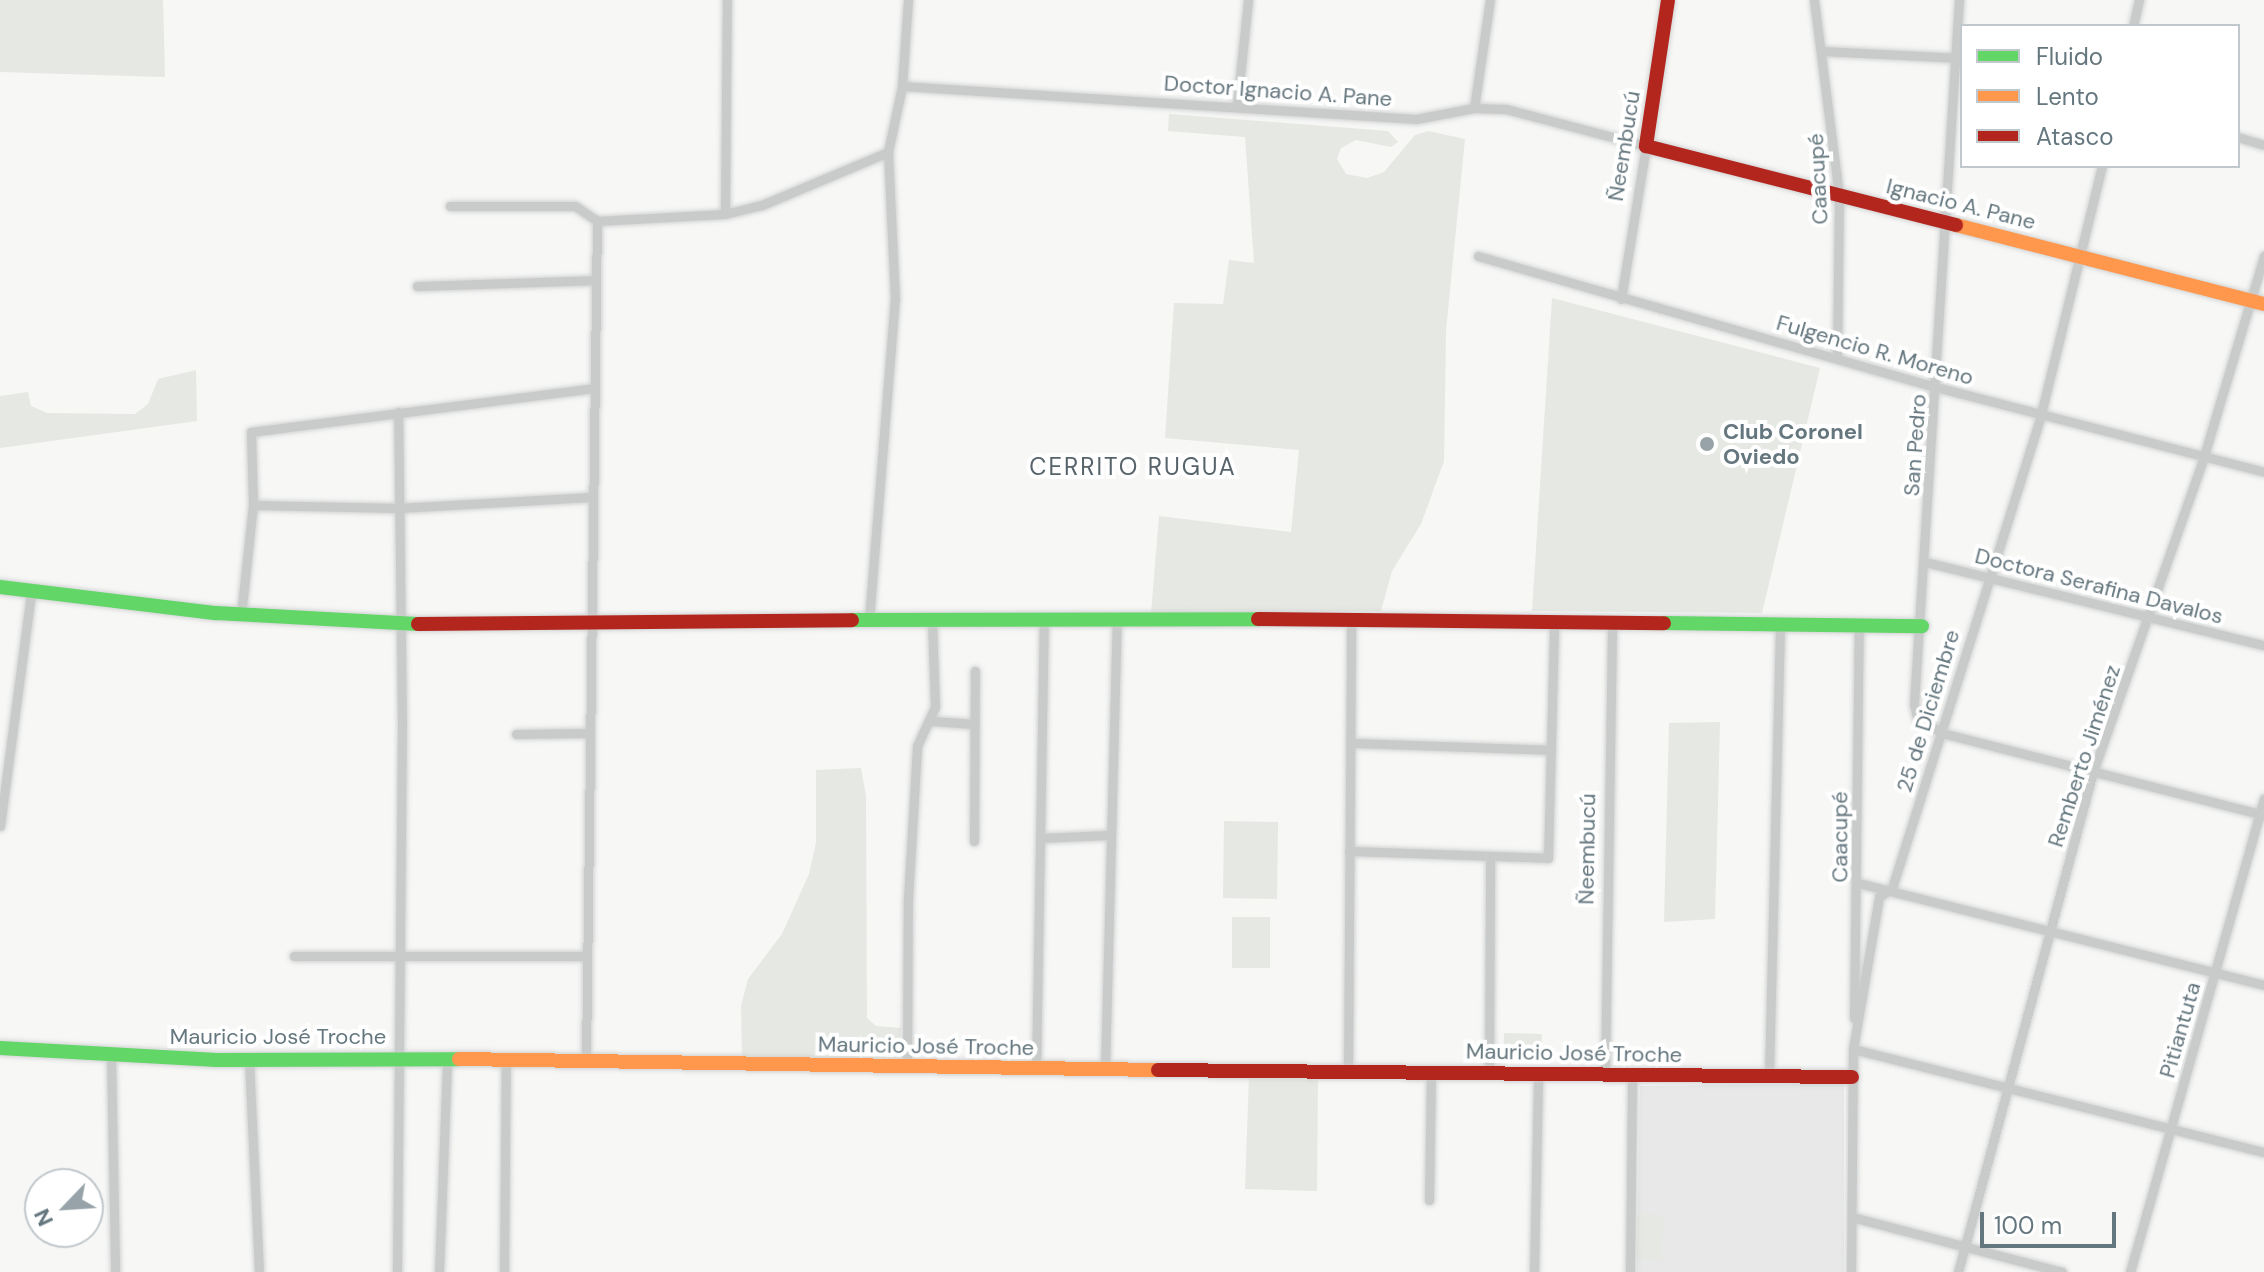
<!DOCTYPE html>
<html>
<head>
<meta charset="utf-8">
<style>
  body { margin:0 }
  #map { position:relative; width:2264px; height:1272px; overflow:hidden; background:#f7f7f6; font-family:"DM Sans",sans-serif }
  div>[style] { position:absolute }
  .built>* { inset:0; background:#e7e8e7 }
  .green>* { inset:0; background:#e6e8e3 }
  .roads { filter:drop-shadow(0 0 2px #d2d4d4) drop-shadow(0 0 2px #d2d4d4) }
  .street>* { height:9px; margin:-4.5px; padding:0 4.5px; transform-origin:4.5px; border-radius:4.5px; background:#c9cbcb }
  .fast>* { height:14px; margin:-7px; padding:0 7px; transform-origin:7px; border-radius:7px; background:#63d668 }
  .slow>* { height:14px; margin:-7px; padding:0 7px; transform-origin:7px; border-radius:7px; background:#ff974d }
  .jam>* { height:14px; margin:-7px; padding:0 7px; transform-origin:7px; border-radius:7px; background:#b3261e }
  .dots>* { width:22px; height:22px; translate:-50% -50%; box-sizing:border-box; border:4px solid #fff; border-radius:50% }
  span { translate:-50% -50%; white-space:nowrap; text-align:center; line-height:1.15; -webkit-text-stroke:8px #fff; paint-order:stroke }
  .street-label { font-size:22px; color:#64767e }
  .poi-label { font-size:22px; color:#64767e; font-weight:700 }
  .left { translate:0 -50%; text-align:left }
  .neighbourhood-label { font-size:24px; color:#56636a; letter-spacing:2px }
  .legend { position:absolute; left:1960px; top:24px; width:280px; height:144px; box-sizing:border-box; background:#fff; border:2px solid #c1c8cb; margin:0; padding:10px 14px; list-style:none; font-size:24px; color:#64767e }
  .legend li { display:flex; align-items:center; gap:16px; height:40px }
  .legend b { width:40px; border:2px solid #c1c8cb }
  .north { position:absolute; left:24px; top:1168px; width:80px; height:80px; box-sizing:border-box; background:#fff; border:2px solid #c1c8cb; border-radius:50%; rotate:245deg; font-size:22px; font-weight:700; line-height:32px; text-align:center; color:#64767e }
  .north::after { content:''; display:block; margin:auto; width:28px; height:36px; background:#97a3a8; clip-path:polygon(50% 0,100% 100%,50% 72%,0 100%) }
  .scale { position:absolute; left:1980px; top:1212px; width:136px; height:36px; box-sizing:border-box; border:4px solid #64767e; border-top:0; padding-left:10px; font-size:24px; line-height:28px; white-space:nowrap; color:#64767e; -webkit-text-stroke:6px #fff; paint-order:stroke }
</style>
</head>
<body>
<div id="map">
  <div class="built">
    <div style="clip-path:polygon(1844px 1083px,1844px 1272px,1637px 1272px,1640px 1086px)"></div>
  </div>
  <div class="green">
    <div style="clip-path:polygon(0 0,163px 0,165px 77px,0 72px)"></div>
    <div style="clip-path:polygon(1169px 114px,1388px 131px,1398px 142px,1391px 147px,1356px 140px,1341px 148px,1337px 159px,1346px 174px,1367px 178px,1384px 172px,1415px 135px,1428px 131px,1465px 139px,1446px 331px,1444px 461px,1421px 524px,1392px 571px,1381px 611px,1151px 613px,1159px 516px,1291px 532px,1299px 450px,1165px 438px,1174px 303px,1223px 304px,1229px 260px,1254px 263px,1245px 137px,1168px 131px)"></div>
    <div style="clip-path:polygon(1552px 298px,1820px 368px,1762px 613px,1532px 611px)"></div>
    <div style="clip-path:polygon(196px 370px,197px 421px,0 448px,0 396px,28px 392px,31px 406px,47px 413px,135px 414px,148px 404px,158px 379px)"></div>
    <div style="clip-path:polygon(1720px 722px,1715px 919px,1664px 922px,1669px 723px)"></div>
    <div style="clip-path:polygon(861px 768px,866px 796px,867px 1018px,876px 1026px,901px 1028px,899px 1063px,742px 1058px,741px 1006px,748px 979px,782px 934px,809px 874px,816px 843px,816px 770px)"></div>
    <div style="clip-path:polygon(1224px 821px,1278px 822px,1277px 899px,1223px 898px)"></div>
    <div style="clip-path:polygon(1232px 917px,1270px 917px,1270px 968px,1232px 968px)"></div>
    <div style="clip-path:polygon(1504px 1033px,1542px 1034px,1541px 1063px,1503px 1062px)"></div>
    <div style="clip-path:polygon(1318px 1075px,1317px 1191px,1245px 1189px,1249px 1076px)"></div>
    <div style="clip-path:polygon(1638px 1214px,1663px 1215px,1661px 1261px,1637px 1261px)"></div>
  </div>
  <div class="roads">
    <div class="street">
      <div style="left:1814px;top:0;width:198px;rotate:82.7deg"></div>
      <div style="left:1839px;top:196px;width:161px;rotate:90.7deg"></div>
      <div style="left:1959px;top:0;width:705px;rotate:93.66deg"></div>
      <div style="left:1914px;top:704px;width:13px;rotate:77deg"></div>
      <div style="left:1917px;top:717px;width:30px;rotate:33deg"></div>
      <div style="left:1942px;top:733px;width:332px;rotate:14.3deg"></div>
      <div style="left:2133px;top:26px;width:27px;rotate:-77deg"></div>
      <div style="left:1822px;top:51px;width:140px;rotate:2.9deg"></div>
      <div style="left:902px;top:86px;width:515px;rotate:3.67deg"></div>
      <div style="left:1416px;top:119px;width:59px;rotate:-10.7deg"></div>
      <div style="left:1474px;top:108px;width:32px;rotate:2deg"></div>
      <div style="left:1506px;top:109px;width:145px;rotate:14.8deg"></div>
      <div style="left:1646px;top:146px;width:155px;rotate:99.3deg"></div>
      <div style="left:1237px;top:105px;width:106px;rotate:-84deg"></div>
      <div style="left:1474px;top:108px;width:109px;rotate:-81.6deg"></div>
      <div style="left:2238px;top:137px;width:27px;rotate:17deg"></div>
      <div style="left:450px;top:206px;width:125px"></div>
      <div style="left:575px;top:206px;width:27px;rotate:34deg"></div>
      <div style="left:725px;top:214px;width:214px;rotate:-89.5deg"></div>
      <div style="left:1478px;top:256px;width:476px;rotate:16deg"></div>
      <div style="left:1936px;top:387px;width:339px;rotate:14.5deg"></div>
      <div style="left:417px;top:286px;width:178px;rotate:-1.9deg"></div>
      <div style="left:253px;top:505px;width:146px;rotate:1.2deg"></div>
      <div style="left:399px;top:508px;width:192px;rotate:-3.3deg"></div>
      <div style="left:1925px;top:562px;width:349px;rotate:13.8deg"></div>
      <div style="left:241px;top:615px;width:111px;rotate:-83.8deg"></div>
      <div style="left:253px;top:505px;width:73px;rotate:-91.6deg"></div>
      <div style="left:251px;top:432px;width:345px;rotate:-7.3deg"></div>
      <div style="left:869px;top:620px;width:321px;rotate:-85.4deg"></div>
      <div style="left:895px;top:300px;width:148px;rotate:-92.7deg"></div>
      <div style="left:888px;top:152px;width:67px;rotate:-78deg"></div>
      <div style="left:902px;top:86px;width:86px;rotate:-86deg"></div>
      <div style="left:932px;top:721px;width:42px;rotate:4.1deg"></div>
      <div style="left:516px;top:734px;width:71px;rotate:-0.8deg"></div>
      <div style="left:1352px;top:743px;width:199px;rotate:2deg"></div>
      <div style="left:0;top:826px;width:235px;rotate:-82.4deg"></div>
      <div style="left:1040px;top:838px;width:69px;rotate:-2.5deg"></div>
      <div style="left:974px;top:841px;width:170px;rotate:-89.7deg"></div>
      <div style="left:1349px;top:851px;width:199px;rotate:2deg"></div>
      <div style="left:1548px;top:858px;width:234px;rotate:-88.5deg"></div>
      <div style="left:1858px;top:883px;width:419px;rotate:14.1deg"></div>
      <div style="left:294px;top:956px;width:292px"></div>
      <div style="left:1854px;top:1018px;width:393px;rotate:-89.3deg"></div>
      <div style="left:1853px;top:1049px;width:424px;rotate:14.1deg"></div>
      <div style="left:111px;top:1056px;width:216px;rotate:88.9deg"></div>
      <div style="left:586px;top:1058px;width:837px;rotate:-89.25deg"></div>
      <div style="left:597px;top:221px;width:128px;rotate:-3.1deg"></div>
      <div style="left:725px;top:214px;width:38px;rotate:-14deg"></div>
      <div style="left:762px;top:205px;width:137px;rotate:-22.8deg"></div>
      <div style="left:249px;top:1060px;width:212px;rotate:87.3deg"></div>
      <div style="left:907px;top:1068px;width:169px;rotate:-89.7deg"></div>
      <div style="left:908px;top:899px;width:153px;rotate:-86.6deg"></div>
      <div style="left:917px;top:746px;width:43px;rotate:-65.2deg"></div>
      <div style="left:935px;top:707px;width:88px;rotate:-92deg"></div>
      <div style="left:1036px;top:1070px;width:451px;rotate:-89deg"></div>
      <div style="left:1105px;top:1070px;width:452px;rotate:-88.5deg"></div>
      <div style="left:1348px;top:1073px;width:452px;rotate:-89.6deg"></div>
      <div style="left:1489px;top:1074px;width:218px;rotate:-89.7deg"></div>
      <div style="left:1605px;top:1075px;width:451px;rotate:-89.1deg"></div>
      <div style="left:1769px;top:1076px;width:451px;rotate:-88.6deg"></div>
      <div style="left:1429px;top:1200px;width:127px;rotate:-89.1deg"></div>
      <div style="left:1852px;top:1217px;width:217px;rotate:14.7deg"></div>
      <div style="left:397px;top:1272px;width:546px;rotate:-89.48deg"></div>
      <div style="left:402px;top:726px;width:314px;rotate:-90.7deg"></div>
      <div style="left:439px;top:1272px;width:213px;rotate:-87.8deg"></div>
      <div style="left:504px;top:1272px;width:213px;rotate:-89.5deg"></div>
      <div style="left:1534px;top:1272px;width:198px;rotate:-88.8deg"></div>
      <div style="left:1630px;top:1272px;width:197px;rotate:-89.4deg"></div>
      <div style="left:1851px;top:1272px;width:223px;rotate:-89.5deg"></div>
      <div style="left:1853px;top:1049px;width:154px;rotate:-80.3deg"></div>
      <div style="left:1879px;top:897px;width:16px;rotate:-35deg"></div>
      <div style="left:1892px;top:888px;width:497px;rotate:-72.5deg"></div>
      <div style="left:2041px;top:414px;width:255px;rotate:-76.2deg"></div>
      <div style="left:1958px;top:1272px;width:518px;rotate:-74.89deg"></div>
      <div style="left:2093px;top:772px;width:335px;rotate:-70.6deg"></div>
      <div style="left:2204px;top:456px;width:209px;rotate:-73.3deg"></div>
      <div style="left:2130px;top:1272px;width:492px;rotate:-74.2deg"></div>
    </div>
    <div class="fast">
      <div style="left:0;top:587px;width:218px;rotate:6.9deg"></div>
      <div style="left:216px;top:613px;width:202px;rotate:3.1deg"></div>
      <div style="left:852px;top:620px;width:406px;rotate:-0.1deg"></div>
      <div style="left:1664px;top:623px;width:258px;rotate:0.7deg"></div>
      <div style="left:0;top:1048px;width:217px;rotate:3.2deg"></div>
      <div style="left:217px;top:1060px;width:242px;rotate:-0.2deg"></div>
    </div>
    <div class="slow">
      <div style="left:1956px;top:225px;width:318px;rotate:14.4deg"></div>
      <div style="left:459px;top:1059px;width:699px;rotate:0.9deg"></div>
    </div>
    <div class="jam">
      <div style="left:1668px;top:0;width:148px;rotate:98.6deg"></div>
      <div style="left:1646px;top:146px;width:320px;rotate:14.3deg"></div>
      <div style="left:1258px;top:619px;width:406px;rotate:0.6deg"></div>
      <div style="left:418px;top:624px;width:434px;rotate:-0.5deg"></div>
      <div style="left:1158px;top:1070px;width:694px;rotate:0.58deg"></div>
    </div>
  </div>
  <div class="dots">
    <div style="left:1707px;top:444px;background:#97a3a8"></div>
  </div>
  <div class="street-label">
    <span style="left:1278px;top:91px;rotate:4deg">Doctor Ignacio A. Pane</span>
    <span style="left:1624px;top:146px;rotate:-81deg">Ñeembucú</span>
    <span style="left:1818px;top:179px;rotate:-93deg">Caacupé</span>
    <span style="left:1961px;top:204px;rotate:14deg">Ignacio A. Pane</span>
    <span style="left:1875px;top:350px;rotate:16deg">Fulgencio R. Moreno</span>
    <span style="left:1915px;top:445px;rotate:-86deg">San Pedro</span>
    <span style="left:2099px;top:586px;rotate:14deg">Doctora Serafina Davalos</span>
    <span style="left:1928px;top:711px;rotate:-73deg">25 de Diciembre</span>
    <span style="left:2084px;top:756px;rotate:-72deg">Remberto Jiménez</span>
    <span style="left:1840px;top:837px;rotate:-90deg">Caacupé</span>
    <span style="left:1587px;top:849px;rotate:-89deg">Ñeembucú</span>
    <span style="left:2180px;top:1030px;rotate:-74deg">Pitiantuta</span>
    <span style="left:278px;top:1037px">Mauricio José Troche</span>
    <span style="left:926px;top:1046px;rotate:1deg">Mauricio José Troche</span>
    <span style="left:1574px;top:1053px;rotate:1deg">Mauricio José Troche</span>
  </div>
  <div class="poi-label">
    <span class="left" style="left:1723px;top:444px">Club Coronel<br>Oviedo</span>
  </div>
  <div class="neighbourhood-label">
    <span style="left:1133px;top:467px">CERRITO RUGUA</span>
  </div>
  <ul class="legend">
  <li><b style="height:10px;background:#63d668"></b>Fluido</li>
  <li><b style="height:10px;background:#ff974d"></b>Lento</li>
  <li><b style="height:10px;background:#b3261e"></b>Atasco</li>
  </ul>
  <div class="north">N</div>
  <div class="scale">100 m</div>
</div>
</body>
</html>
